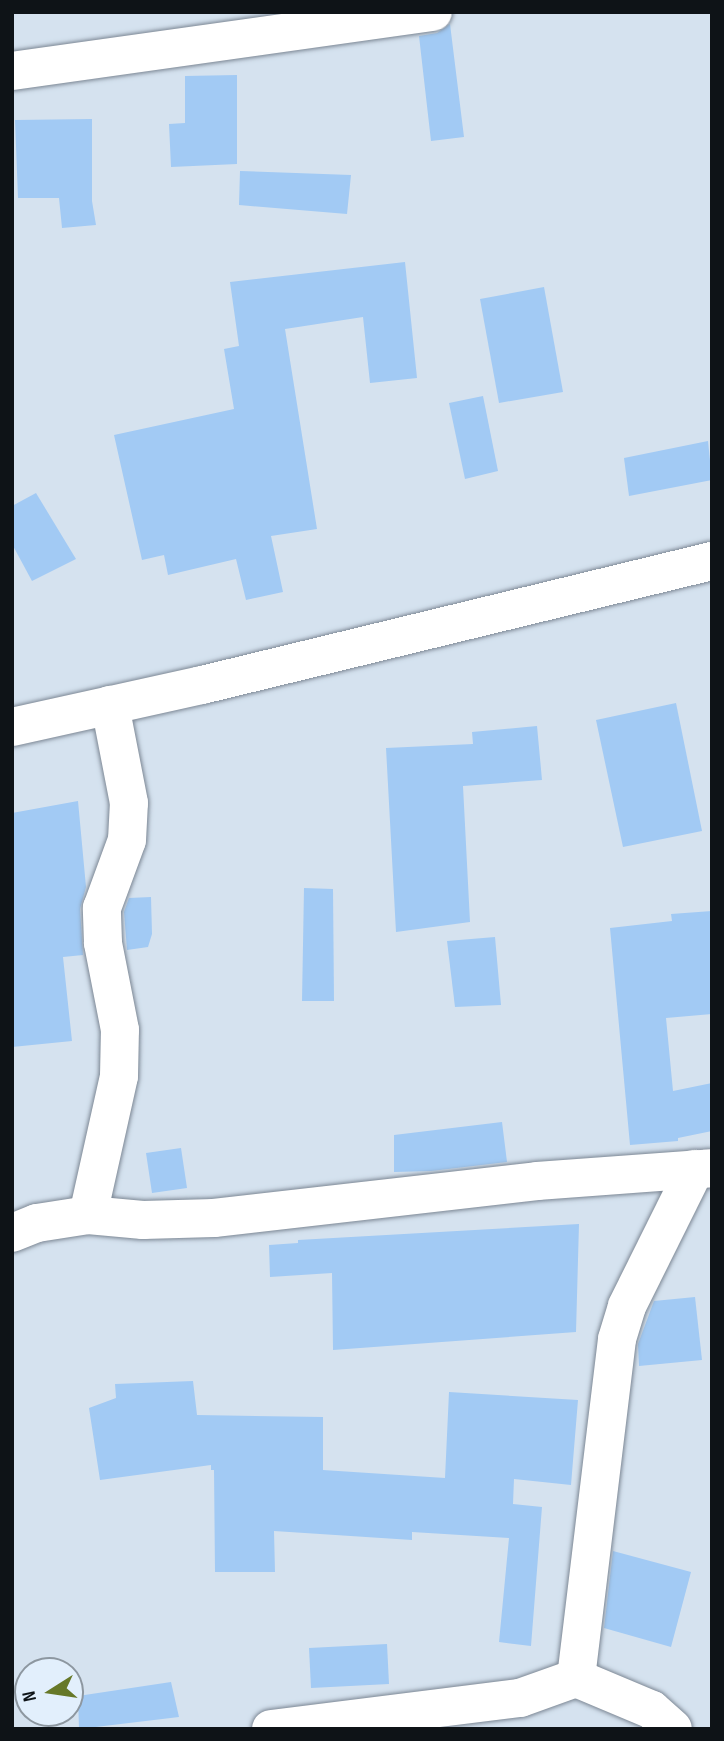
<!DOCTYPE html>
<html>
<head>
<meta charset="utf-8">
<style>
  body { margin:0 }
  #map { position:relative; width:724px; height:1741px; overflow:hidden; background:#d5e2ef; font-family:"Sofia Sans Condensed",sans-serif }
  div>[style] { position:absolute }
  .building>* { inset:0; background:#a2caf4 }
  .roads { filter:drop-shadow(0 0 2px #7c8794) drop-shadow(0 0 2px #7c8794) }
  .minor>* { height:38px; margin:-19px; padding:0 19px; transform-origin:19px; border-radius:19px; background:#fff }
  span { translate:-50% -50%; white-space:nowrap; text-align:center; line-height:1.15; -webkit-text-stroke:6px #e2effc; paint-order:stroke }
  .frame { position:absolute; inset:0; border:14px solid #0e1317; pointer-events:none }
  .north { position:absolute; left:14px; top:1657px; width:70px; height:70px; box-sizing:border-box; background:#e2effc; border:2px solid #8d97a0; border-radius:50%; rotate:258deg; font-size:19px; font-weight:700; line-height:28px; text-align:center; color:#0e1317 }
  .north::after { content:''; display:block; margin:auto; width:24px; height:32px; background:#667828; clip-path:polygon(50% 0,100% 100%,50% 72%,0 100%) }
</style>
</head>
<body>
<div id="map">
  <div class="building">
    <div style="clip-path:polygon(450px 24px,464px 137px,431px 141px,419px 36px,437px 33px)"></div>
    <div style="clip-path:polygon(237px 75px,237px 164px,171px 167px,169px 124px,185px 123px,185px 76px)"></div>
    <div style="clip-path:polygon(92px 119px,92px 201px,96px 225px,62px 228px,59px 198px,18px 198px,15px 120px)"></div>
    <div style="clip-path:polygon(240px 171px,351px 175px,347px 214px,239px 205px)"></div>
    <div style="clip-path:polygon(405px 262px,417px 378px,370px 383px,363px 317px,285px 329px,317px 529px,271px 536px,283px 592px,246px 600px,236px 559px,168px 575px,164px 555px,142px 560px,114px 435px,234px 409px,224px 349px,239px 346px,230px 282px)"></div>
    <div style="clip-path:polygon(544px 287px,563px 392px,499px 403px,480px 299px)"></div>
    <div style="clip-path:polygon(483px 396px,498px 471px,465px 479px,449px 403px)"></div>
    <div style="clip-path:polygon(708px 441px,712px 480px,629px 496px,624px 458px)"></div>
    <div style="clip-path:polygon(36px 493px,76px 559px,32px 581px,12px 544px,12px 506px)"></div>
    <div style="clip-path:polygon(676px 703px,702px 831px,623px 847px,596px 720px)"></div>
    <div style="clip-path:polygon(537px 726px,542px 780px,463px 786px,470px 922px,396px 932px,386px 748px,473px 744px,472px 732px)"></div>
    <div style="clip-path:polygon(78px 801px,86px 887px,80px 909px,83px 955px,63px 957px,72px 1041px,12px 1047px,12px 813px)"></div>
    <div style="clip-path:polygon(304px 888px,333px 889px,334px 1001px,302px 1001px)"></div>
    <div style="clip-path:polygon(151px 897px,152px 934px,148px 947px,127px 950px,124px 912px,129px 898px)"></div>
    <div style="clip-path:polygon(712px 911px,712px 1014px,666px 1018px,673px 1091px,712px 1083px,712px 1131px,678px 1138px,678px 1141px,630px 1145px,610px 928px,672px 921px,671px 914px)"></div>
    <div style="clip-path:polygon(495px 937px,501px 1005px,455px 1007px,447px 941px)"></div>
    <div style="clip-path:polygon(502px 1122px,507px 1162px,431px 1171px,394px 1172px,394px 1135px)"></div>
    <div style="clip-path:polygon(181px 1148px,187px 1188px,152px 1193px,146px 1153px)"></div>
    <div style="clip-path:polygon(579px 1224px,576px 1332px,333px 1350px,332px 1273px,270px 1277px,269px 1245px,298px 1243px,298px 1240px)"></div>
    <div style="clip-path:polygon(695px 1297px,702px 1360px,639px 1366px,638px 1344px,654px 1301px)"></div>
    <div style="clip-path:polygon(193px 1381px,197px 1415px,323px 1417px,323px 1470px,445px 1478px,449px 1392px,578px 1400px,571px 1485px,514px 1479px,513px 1504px,542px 1507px,531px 1646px,499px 1642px,509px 1538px,412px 1532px,412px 1540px,274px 1531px,275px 1572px,215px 1572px,214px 1470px,211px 1470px,211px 1465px,100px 1480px,89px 1408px,116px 1398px,115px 1384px)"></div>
    <div style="clip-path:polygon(613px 1551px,691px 1572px,671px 1647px,604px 1628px)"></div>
    <div style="clip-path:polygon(387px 1644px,389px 1684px,311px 1688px,309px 1648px)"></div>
    <div style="clip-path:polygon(171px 1682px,179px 1717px,79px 1729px,78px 1696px)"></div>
  </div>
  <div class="roads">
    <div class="minor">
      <div style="left:12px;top:71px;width:425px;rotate:-8deg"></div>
      <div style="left:12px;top:727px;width:195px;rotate:-12.5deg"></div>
      <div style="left:202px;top:685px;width:525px;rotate:-13.67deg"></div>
      <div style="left:88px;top:1215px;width:142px;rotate:-77.4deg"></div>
      <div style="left:119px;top:1076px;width:46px;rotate:-88.8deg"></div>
      <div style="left:120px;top:1030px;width:89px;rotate:-101.1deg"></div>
      <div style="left:103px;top:943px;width:35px;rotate:-92deg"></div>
      <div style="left:102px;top:908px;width:72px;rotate:-69.8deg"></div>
      <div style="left:127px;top:840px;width:37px;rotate:-87deg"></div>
      <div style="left:129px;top:803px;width:100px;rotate:-101deg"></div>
      <div style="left:12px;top:1233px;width:27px;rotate:-22deg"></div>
      <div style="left:37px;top:1223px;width:52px;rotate:-8.9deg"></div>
      <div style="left:88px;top:1215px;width:55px;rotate:5.2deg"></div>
      <div style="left:143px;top:1220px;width:71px;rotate:-1.6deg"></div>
      <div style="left:214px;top:1218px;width:325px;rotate:-6.5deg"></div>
      <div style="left:537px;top:1181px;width:175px;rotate:-4.2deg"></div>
      <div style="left:576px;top:1678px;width:82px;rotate:22.8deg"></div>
      <div style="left:652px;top:1710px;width:28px;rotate:42deg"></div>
      <div style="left:271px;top:1729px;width:251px;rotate:-7.1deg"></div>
      <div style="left:520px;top:1698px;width:59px;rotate:-19.7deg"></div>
      <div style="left:576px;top:1678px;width:341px;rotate:-83.1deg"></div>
      <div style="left:617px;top:1339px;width:34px;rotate:-73deg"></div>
      <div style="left:627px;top:1306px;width:153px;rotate:-63.6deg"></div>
    </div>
  </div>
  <div class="frame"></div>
  <div class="north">N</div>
</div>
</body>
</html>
